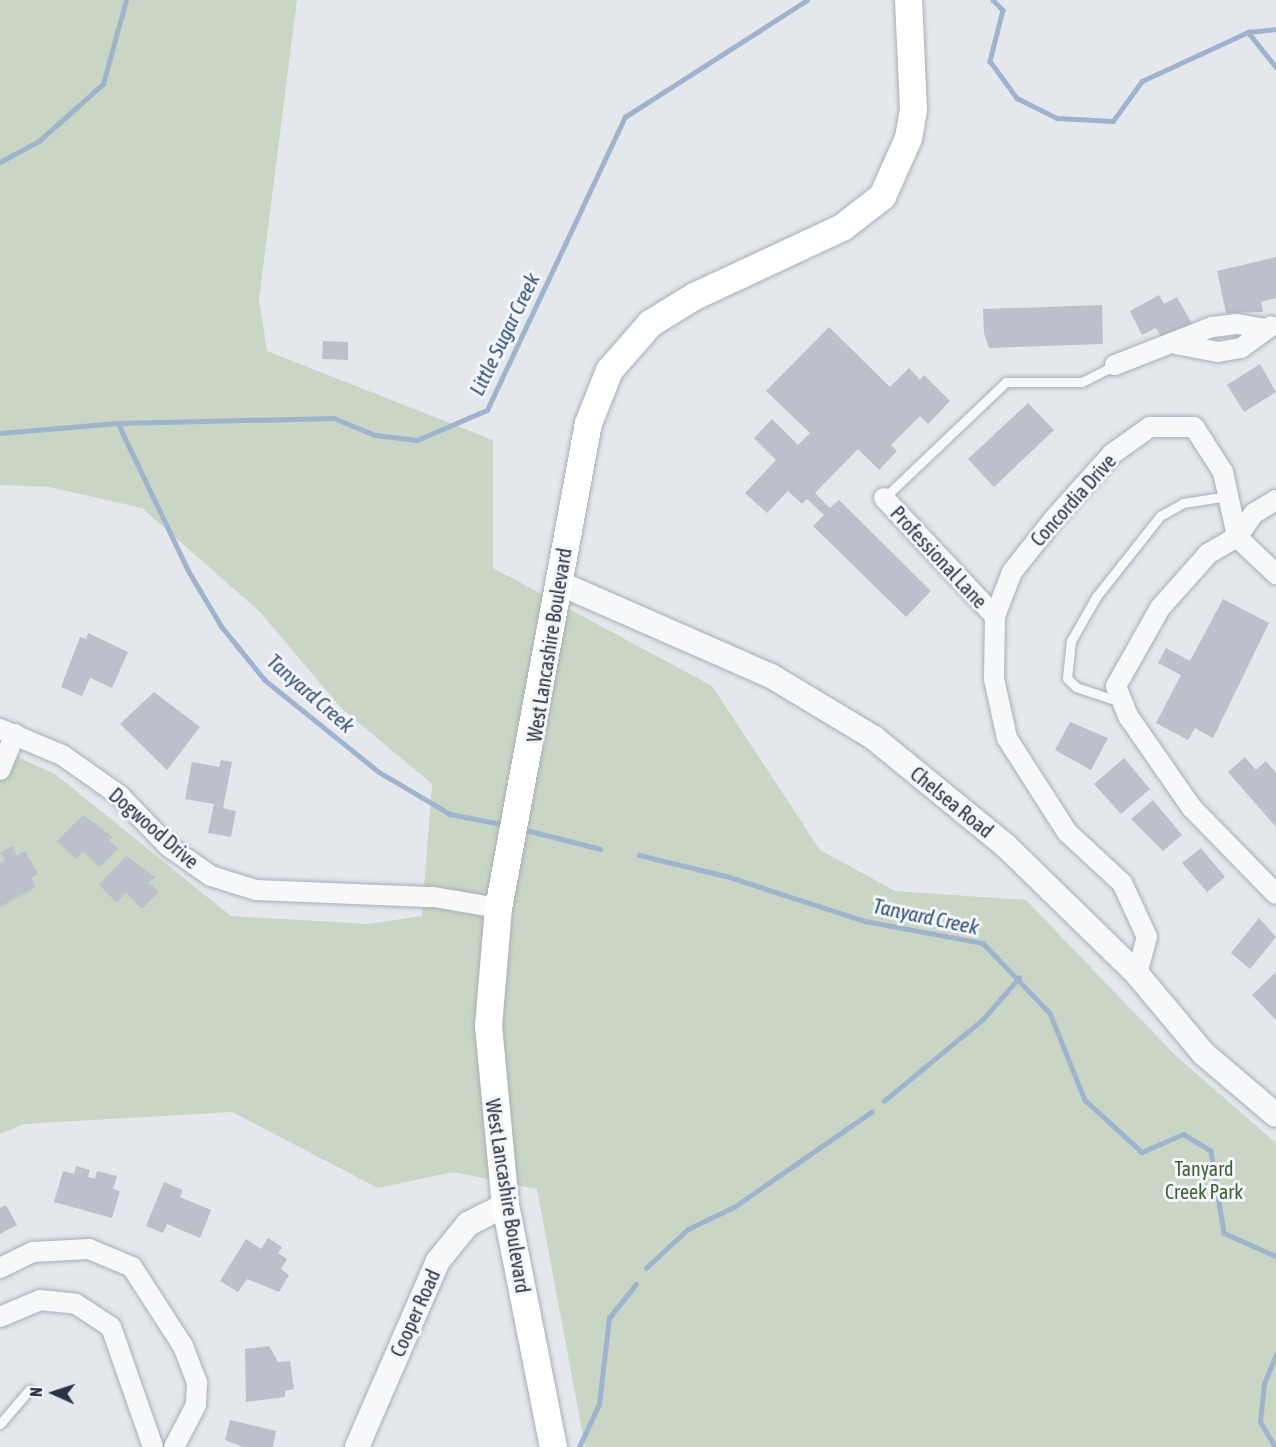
<!DOCTYPE html>
<html>
<head>
<meta charset="utf-8">
<style>
  body { margin:0 }
  #map { position:relative; width:1276px; height:1447px; overflow:hidden; background:#e4e7ec; font-family:"Asap Condensed",sans-serif }
  div>[style] { position:absolute }
  .green>* { inset:0; background:#c9d6c5 }
  .stream>* { height:4.5px; margin:-2.25px; padding:0 2.25px; transform-origin:2.25px; border-radius:2.25px; background:#9fb4cc }
  .building>* { inset:0; background:#bbc0ca }
  .roads { filter:drop-shadow(0 0 2px #a9aeb7) drop-shadow(0 0 2px #a9aeb7) }
  .service>* { height:9px; margin:-4.5px; padding:0 4.5px; transform-origin:4.5px; border-radius:4.5px; background:#f7f8fa }
  .minor>* { height:20px; margin:-10px; padding:0 10px; transform-origin:10px; border-radius:10px; background:#f7f8fa }
  .tertiary>* { height:24px; margin:-12px; padding:0 12px; transform-origin:12px; border-radius:12px; background:#f7f8fa }
  .secondary>* { height:27px; margin:-13.5px; padding:0 13.5px; transform-origin:13.5px; border-radius:13.5px; background:#fff }
  span { translate:-50% -50%; white-space:nowrap; text-align:center; line-height:1.15; -webkit-text-stroke:6px #f4f6f9; paint-order:stroke }
  .street-label { font-size:20px; color:#2b3445 }
  .park-label { font-size:20px; color:#3f6138 }
  .water-label { font-size:21px; color:#34527a; font-style:italic }
  .north { position:absolute; left:24px; top:1363px; width:60px; height:60px; -webkit-text-stroke:4px #f4f6f9; paint-order:stroke; rotate:273deg; font-size:16px; font-weight:700; line-height:24px; text-align:center; color:#2b3445 }
  .north::after { content:''; display:block; margin:auto; width:21px; height:27px; background:#2b3445; clip-path:polygon(50% 0,100% 100%,50% 72%,0 100%) }
</style>
</head>
<body>
<div id="map">
  <div class="green">
    <div style="clip-path:polygon(0 0,297px 0,259px 299px,267px 351px,493px 440px,493px 568px,712px 686px,820px 850px,895px 891px,1026px 900px,1174px 1054px,1276px 1143px,1276px 1447px,585px 1447px,537px 1189px,453px 1172px,378px 1188px,232px 1112px,24px 1124px,0 1134px,0 749px,55px 774px,231px 916px,368px 924px,422px 916px,432px 784px,341px 708px,261px 613px,142px 508px,49px 487px,0 485px)"></div>
  </div>
  <div class="stream">
    <div style="left:993px;top:0;width:14px;rotate:45deg"></div>
    <div style="left:1003px;top:10px;width:53px;rotate:104.3deg"></div>
    <div style="left:990px;top:61px;width:46px;rotate:53.9deg"></div>
    <div style="left:1017px;top:98px;width:45px;rotate:26.6deg"></div>
    <div style="left:1057px;top:118px;width:56px;rotate:3.1deg"></div>
    <div style="left:1113px;top:121px;width:49px;rotate:-54.1deg"></div>
    <div style="left:1142px;top:81px;width:117px;rotate:-24.8deg"></div>
    <div style="left:1248px;top:32px;width:28px;rotate:-6deg"></div>
    <div style="left:1248px;top:32px;width:45px;rotate:51.3deg"></div>
    <div style="left:0;top:162px;width:44px;rotate:-28.3deg"></div>
    <div style="left:39px;top:141px;width:86px;rotate:-41.7deg"></div>
    <div style="left:103px;top:84px;width:87px;rotate:-74.7deg"></div>
    <div style="left:118px;top:423px;width:163px;rotate:64.5deg"></div>
    <div style="left:188px;top:570px;width:66px;rotate:59.2deg"></div>
    <div style="left:222px;top:627px;width:68px;rotate:50.9deg"></div>
    <div style="left:265px;top:680px;width:146px;rotate:38.9deg"></div>
    <div style="left:379px;top:772px;width:82px;rotate:30.6deg"></div>
    <div style="left:450px;top:814px;width:56px;rotate:11.3deg"></div>
    <div style="left:0;top:433px;width:118px;rotate:-4.8deg"></div>
    <div style="left:118px;top:423px;width:216px;rotate:-1.3deg"></div>
    <div style="left:334px;top:418px;width:44px;rotate:22.5deg"></div>
    <div style="left:375px;top:435px;width:42px;rotate:6.8deg"></div>
    <div style="left:417px;top:440px;width:76px;rotate:-23.2deg"></div>
    <div style="left:487px;top:410px;width:324px;rotate:-64.8deg"></div>
    <div style="left:625px;top:117px;width:216px;rotate:-32.7deg"></div>
    <div style="left:522px;top:829px;width:81px;rotate:14.2deg"></div>
    <div style="left:639px;top:855px;width:89px;rotate:13.6deg"></div>
    <div style="left:726px;top:876px;width:146px;rotate:17.9deg"></div>
    <div style="left:865px;top:921px;width:120px;rotate:10.6deg"></div>
    <div style="left:983px;top:943px;width:97px;rotate:46.3deg"></div>
    <div style="left:1050px;top:1013px;width:94px;rotate:68.1deg"></div>
    <div style="left:1085px;top:1100px;width:77px;rotate:42.4deg"></div>
    <div style="left:1142px;top:1152px;width:45px;rotate:-23.7deg"></div>
    <div style="left:1183px;top:1134px;width:33px;rotate:31deg"></div>
    <div style="left:1211px;top:1151px;width:83px;rotate:81deg"></div>
    <div style="left:1224px;top:1233px;width:57px;rotate:23.9deg"></div>
    <div style="left:884px;top:1101px;width:129px;rotate:-39.6deg"></div>
    <div style="left:983px;top:1019px;width:55px;rotate:-48.7deg"></div>
    <div style="left:646px;top:1268px;width:57px;rotate:-42.9deg"></div>
    <div style="left:688px;top:1229px;width:51px;rotate:-25.6deg"></div>
    <div style="left:734px;top:1207px;width:167px;rotate:-34.7deg"></div>
    <div style="left:579px;top:1447px;width:47px;rotate:-65.1deg"></div>
    <div style="left:599px;top:1404px;width:87px;rotate:-83.4deg"></div>
    <div style="left:609px;top:1318px;width:43px;rotate:-51.5deg"></div>
    <div style="left:1275px;top:1447px;width:29px;rotate:-121deg"></div>
    <div style="left:1260px;top:1422px;width:38px;rotate:-84deg"></div>
    <div style="left:1264px;top:1384px;width:32px;rotate:-68deg"></div>
  </div>
  <div class="building">
    <div style="clip-path:polygon(1276px 257px,1276px 298px,1261px 302px,1263px 312px,1226px 313px,1217px 271px)"></div>
    <div style="clip-path:polygon(1159px 295px,1164px 304px,1177px 297px,1196px 331px,1163px 340px,1156px 328px,1142px 335px,1130px 311px)"></div>
    <div style="clip-path:polygon(1102px 305px,1103px 344px,989px 348px,984px 333px,983px 309px)"></div>
    <div style="clip-path:polygon(829px 327px,890px 387px,909px 368px,920px 380px,924px 375px,950px 401px,928px 424px,920px 416px,891px 445px,897px 451px,879px 470px,858px 449px,815px 493px,830px 508px,839px 500px,931px 591px,906px 617px,813px 526px,824px 515px,807px 499px,802px 504px,788px 491px,767px 513px,745px 493px,776px 460px,754px 438px,772px 419px,798px 445px,810px 433px,766px 391px)"></div>
    <div style="clip-path:polygon(323px 341px,348px 342px,348px 360px,322px 359px)"></div>
    <div style="clip-path:polygon(1260px 364px,1276px 392px,1244px 412px,1227px 385px)"></div>
    <div style="clip-path:polygon(1028px 403px,1054px 430px,994px 487px,968px 459px)"></div>
    <div style="clip-path:polygon(1223px 599px,1269px 623px,1213px 738px,1195px 728px,1188px 740px,1156px 723px,1181px 675px,1158px 663px,1166px 648px,1190px 661px)"></div>
    <div style="clip-path:polygon(88px 633px,128px 652px,112px 688px,90px 678px,82px 696px,61px 687px,80px 637px,86px 639px)"></div>
    <div style="clip-path:polygon(154px 692px,200px 727px,167px 770px,120px 724px)"></div>
    <div style="clip-path:polygon(1070px 722px,1108px 738px,1091px 770px,1055px 750px)"></div>
    <div style="clip-path:polygon(1245px 757px,1256px 770px,1266px 761px,1276px 773px,1276px 827px,1228px 772px)"></div>
    <div style="clip-path:polygon(1124px 758px,1150px 789px,1121px 814px,1094px 784px)"></div>
    <div style="clip-path:polygon(221px 760px,232px 762px,223px 808px,236px 811px,231px 837px,208px 833px,214px 804px,185px 799px,192px 762px,219px 767px)"></div>
    <div style="clip-path:polygon(1153px 800px,1182px 835px,1163px 851px,1131px 819px)"></div>
    <div style="clip-path:polygon(83px 815px,113px 837px,109px 840px,118px 849px,99px 867px,83px 851px,76px 859px,57px 841px)"></div>
    <div style="clip-path:polygon(12px 846px,17px 856px,25px 851px,38px 874px,31px 878px,36px 887px,0 907px,0 863px,5px 860px,1px 852px)"></div>
    <div style="clip-path:polygon(1201px 848px,1225px 877px,1207px 892px,1182px 863px)"></div>
    <div style="clip-path:polygon(126px 856px,155px 877px,149px 883px,159px 892px,142px 909px,126px 893px,117px 903px,99px 885px)"></div>
    <div style="clip-path:polygon(1259px 918px,1276px 937px,1250px 969px,1231px 953px)"></div>
    <div style="clip-path:polygon(1276px 972px,1276px 1020px,1252px 995px)"></div>
    <div style="clip-path:polygon(76px 1166px,90px 1170px,88px 1177px,95px 1179px,97px 1171px,117px 1176px,113px 1189px,120px 1191px,112px 1218px,54px 1202px,63px 1171px,74px 1174px)"></div>
    <div style="clip-path:polygon(164px 1182px,183px 1190px,180px 1197px,211px 1210px,200px 1238px,167px 1224px,163px 1233px,146px 1226px)"></div>
    <div style="clip-path:polygon(6px 1205px,17px 1225px,0 1234px,0 1208px)"></div>
    <div style="clip-path:polygon(268px 1238px,282px 1247px,278px 1253px,287px 1259px,281px 1269px,289px 1275px,279px 1292px,247px 1279px,238px 1292px,220px 1281px,246px 1239px,261px 1249px)"></div>
    <div style="clip-path:polygon(269px 1346px,278px 1362px,290px 1361px,294px 1389px,285px 1391px,285px 1397px,246px 1402px,245px 1349px)"></div>
    <div style="clip-path:polygon(230px 1420px,276px 1431px,273px 1447px,243px 1447px,225px 1440px)"></div>
  </div>
  <div class="roads">
    <div class="service">
      <div style="left:884px;top:498px;width:168px;rotate:-43.6deg"></div>
      <div style="left:1006px;top:382px;width:76px"></div>
      <div style="left:1082px;top:382px;width:37px;rotate:-27deg"></div>
      <div style="left:1121px;top:702px;width:47px;rotate:-161.6deg"></div>
      <div style="left:1076px;top:687px;width:13px;rotate:-135deg"></div>
      <div style="left:1067px;top:678px;width:37px;rotate:-84deg"></div>
      <div style="left:1071px;top:641px;width:51px;rotate:-60.4deg"></div>
      <div style="left:1096px;top:597px;width:103px;rotate:-51.7deg"></div>
      <div style="left:1160px;top:516px;width:26px;rotate:-29deg"></div>
      <div style="left:1183px;top:503px;width:46px;rotate:-8.8deg"></div>
      <div style="left:0;top:1424px;width:45px;rotate:-49.5deg"></div>
    </div>
    <div class="minor">
      <div style="left:1176px;top:344px;width:43px;rotate:10.8deg"></div>
      <div style="left:1218px;top:352px;width:23px;rotate:-10deg"></div>
      <div style="left:1241px;top:348px;width:37px;rotate:-36deg"></div>
      <div style="left:1115px;top:365px;width:104px;rotate:-21.4deg"></div>
      <div style="left:1212px;top:327px;width:25px;rotate:-7deg"></div>
      <div style="left:1237px;top:324px;width:28px;rotate:10deg"></div>
      <div style="left:884px;top:498px;width:162px;rotate:46.8deg"></div>
      <div style="left:1276px;top:500px;width:26px;rotate:149deg"></div>
      <div style="left:1254px;top:513px;width:29px;rotate:125deg"></div>
      <div style="left:1237px;top:537px;width:34px;rotate:150deg"></div>
      <div style="left:1208px;top:554px;width:72px;rotate:131.6deg"></div>
      <div style="left:1160px;top:608px;width:90px;rotate:119.4deg"></div>
      <div style="left:1116px;top:686px;width:32px;rotate:68deg"></div>
      <div style="left:1128px;top:716px;width:112px;rotate:55.2deg"></div>
      <div style="left:1192px;top:808px;width:120px;rotate:45.7deg"></div>
      <div style="left:1237px;top:537px;width:54px;rotate:43.5deg"></div>
      <div style="left:0;top:729px;width:67px;rotate:22.8deg"></div>
      <div style="left:62px;top:755px;width:70px;rotate:35.1deg"></div>
      <div style="left:119px;top:795px;width:71px;rotate:46.1deg"></div>
      <div style="left:168px;top:846px;width:52px;rotate:34.9deg"></div>
      <div style="left:211px;top:876px;width:47px;rotate:17.3deg"></div>
      <div style="left:256px;top:890px;width:178px;rotate:2.3deg"></div>
      <div style="left:434px;top:897px;width:65px;rotate:9.8deg"></div>
      <div style="left:0;top:770px;width:39px;rotate:-67deg"></div>
      <div style="left:1137px;top:974px;width:38px;rotate:-75deg"></div>
      <div style="left:1147px;top:937px;width:60px;rotate:-114.8deg"></div>
      <div style="left:1122px;top:883px;width:75px;rotate:-137.2deg"></div>
      <div style="left:1067px;top:832px;width:112px;rotate:-122.6deg"></div>
      <div style="left:1007px;top:738px;width:60px;rotate:-102.4deg"></div>
      <div style="left:994px;top:679px;width:63px;rotate:-89.1deg"></div>
      <div style="left:995px;top:616px;width:47px;rotate:-68.9deg"></div>
      <div style="left:1012px;top:572px;width:66px;rotate:-51.7deg"></div>
      <div style="left:1053px;top:520px;width:89px;rotate:-48.2deg"></div>
      <div style="left:1112px;top:454px;width:47px;rotate:-35.4deg"></div>
      <div style="left:1150px;top:427px;width:44px"></div>
      <div style="left:1194px;top:427px;width:54px;rotate:57.2deg"></div>
      <div style="left:1223px;top:472px;width:66px;rotate:77.8deg"></div>
      <div style="left:0;top:1268px;width:37px;rotate:-26deg"></div>
      <div style="left:33px;top:1252px;width:56px;rotate:-3.1deg"></div>
      <div style="left:89px;top:1249px;width:47px;rotate:22.7deg"></div>
      <div style="left:132px;top:1267px;width:94px;rotate:57.2deg"></div>
      <div style="left:183px;top:1346px;width:40px;rotate:69deg"></div>
      <div style="left:197px;top:1383px;width:22px;rotate:93deg"></div>
      <div style="left:196px;top:1405px;width:47px;rotate:117.6deg"></div>
      <div style="left:0;top:1317px;width:43px;rotate:-23deg"></div>
      <div style="left:40px;top:1300px;width:36px;rotate:6deg"></div>
      <div style="left:76px;top:1304px;width:42px;rotate:33.3deg"></div>
      <div style="left:111px;top:1327px;width:127px;rotate:70.7deg"></div>
    </div>
    <div class="tertiary">
      <div style="left:559px;top:583px;width:232px;rotate:23.7deg"></div>
      <div style="left:771px;top:676px;width:120px;rotate:31deg"></div>
      <div style="left:874px;top:738px;width:171px;rotate:39.3deg"></div>
      <div style="left:1006px;top:846px;width:183px;rotate:44.3deg"></div>
      <div style="left:1137px;top:974px;width:104px;rotate:50.1deg"></div>
      <div style="left:1204px;top:1054px;width:94px;rotate:40.3deg"></div>
      <div style="left:357px;top:1447px;width:203px;rotate:-66.5deg"></div>
      <div style="left:438px;top:1261px;width:48px;rotate:-51deg"></div>
      <div style="left:468px;top:1224px;width:42px;rotate:-27.2deg"></div>
    </div>
    <div class="secondary">
      <div style="left:553px;top:1447px;width:247px;rotate:-101.2deg"></div>
      <div style="left:505px;top:1205px;width:180px;rotate:-95.4deg"></div>
      <div style="left:488px;top:1026px;width:118px;rotate:-85.2deg"></div>
      <div style="left:498px;top:908px;width:493px;rotate:-79.5deg"></div>
      <div style="left:588px;top:423px;width:57px;rotate:-68.4deg"></div>
      <div style="left:609px;top:370px;width:62px;rotate:-48.9deg"></div>
      <div style="left:650px;top:323px;width:52px;rotate:-31.5deg"></div>
      <div style="left:694px;top:296px;width:163px;rotate:-25deg"></div>
      <div style="left:842px;top:227px;width:51px;rotate:-37.8deg"></div>
      <div style="left:882px;top:196px;width:64px;rotate:-65.9deg"></div>
      <div style="left:908px;top:138px;width:29px;rotate:-80deg"></div>
      <div style="left:913px;top:109px;width:109px;rotate:-92.6deg"></div>
    </div>
  </div>
  <div class="street-label">
    <span style="left:1073px;top:500px;rotate:-48deg">Concordia Drive</span>
    <span style="left:939px;top:557px;rotate:47deg">Professional Lane</span>
    <span style="left:549px;top:645px;rotate:-81deg">West Lancashire Boulevard</span>
    <span style="left:952px;top:802px;rotate:39deg">Chelsea Road</span>
    <span style="left:154px;top:828px;rotate:41deg">Dogwood Drive</span>
    <span style="left:508px;top:1196px;rotate:81deg">West Lancashire Boulevard</span>
    <span style="left:415px;top:1313px;rotate:-66deg">Cooper Road</span>
  </div>
  <div class="park-label">
    <span style="left:1204px;top:1180px">Tanyard<br>Creek Park</span>
  </div>
  <div class="water-label">
    <span style="left:504px;top:334px;rotate:-64deg">Little Sugar Creek</span>
    <span style="left:311px;top:693px;rotate:41deg">Tanyard Creek</span>
    <span style="left:926px;top:916px;rotate:12deg">Tanyard Creek</span>
  </div>
  <div class="north">N</div>
</div>
</body>
</html>
